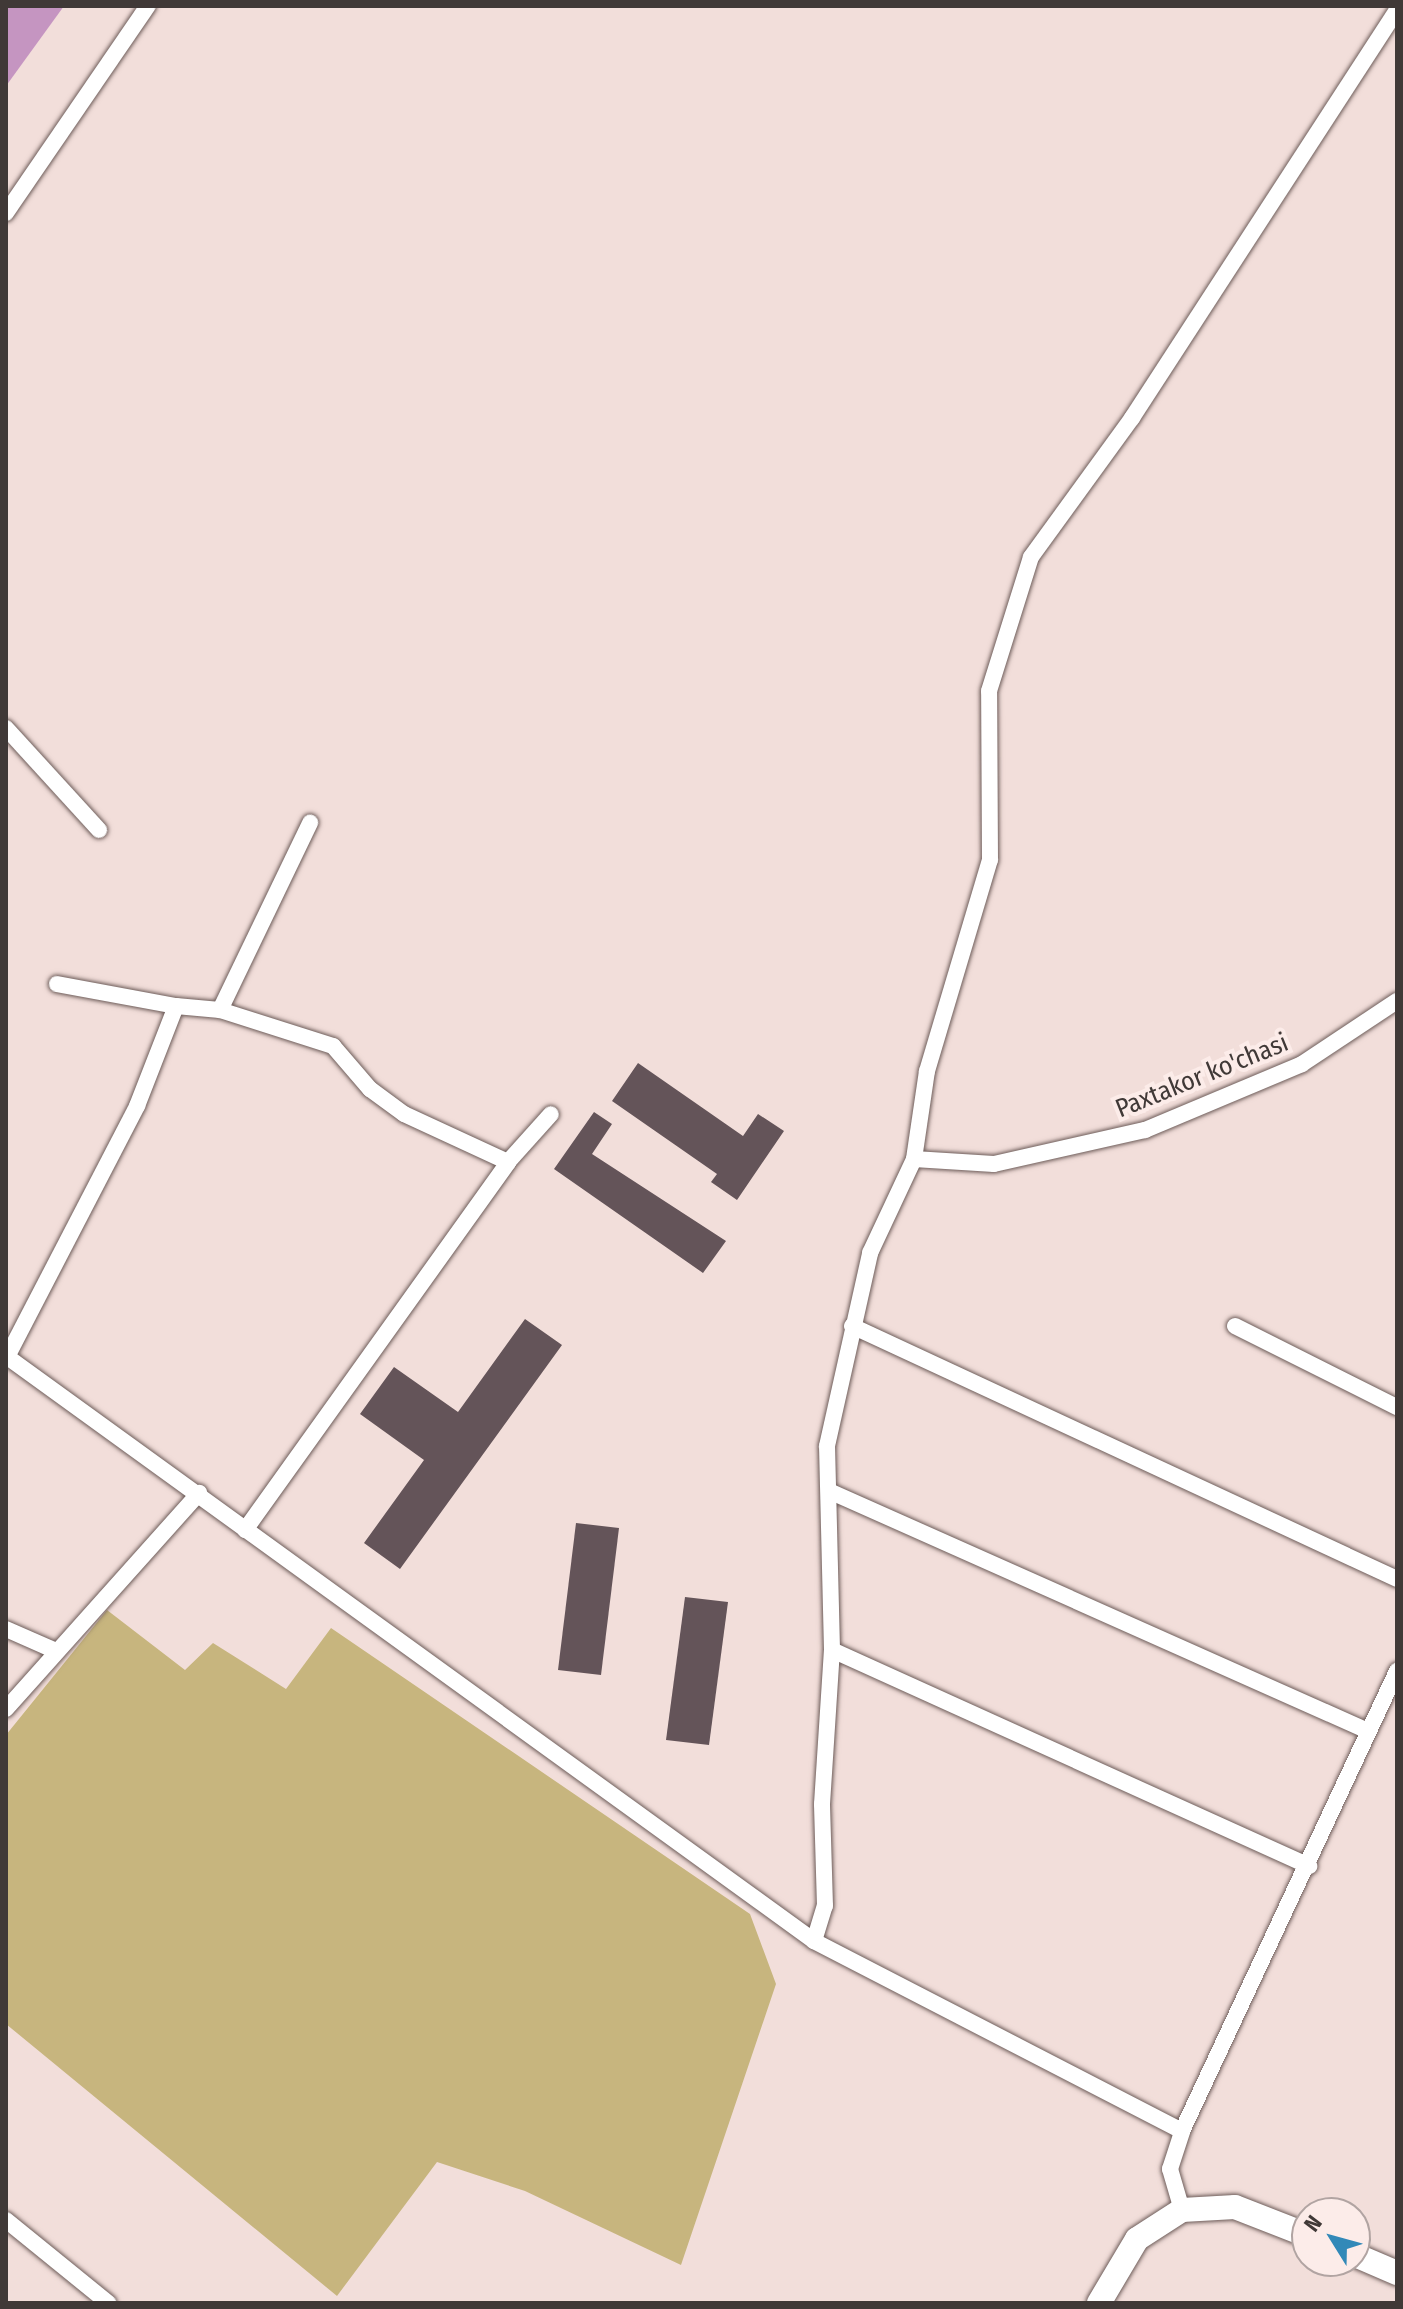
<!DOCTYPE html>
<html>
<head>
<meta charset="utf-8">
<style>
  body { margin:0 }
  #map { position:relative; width:1403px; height:2309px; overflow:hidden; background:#f2deda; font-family:"Fira Sans Condensed",sans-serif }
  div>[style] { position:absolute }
  .green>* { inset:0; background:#c7b57e }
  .water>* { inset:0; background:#c595c1 }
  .building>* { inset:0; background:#645459 }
  .roads { filter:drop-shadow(0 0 2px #6d5c59) drop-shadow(0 0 2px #6d5c59) }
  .minor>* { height:16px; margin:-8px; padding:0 8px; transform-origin:8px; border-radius:8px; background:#fff }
  .secondary>* { height:24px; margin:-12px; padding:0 12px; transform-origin:12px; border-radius:12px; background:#fff }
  span { translate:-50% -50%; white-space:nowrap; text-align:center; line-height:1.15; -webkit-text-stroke:8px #fcece9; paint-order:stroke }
  .street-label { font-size:26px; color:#403937 }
  .frame { position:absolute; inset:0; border:8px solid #403937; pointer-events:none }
  .north { position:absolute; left:1291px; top:2197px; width:80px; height:80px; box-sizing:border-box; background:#fcece9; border:2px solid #b1a4a2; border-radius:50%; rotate:307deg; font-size:22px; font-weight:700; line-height:32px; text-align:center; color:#403937 }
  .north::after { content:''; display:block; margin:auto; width:28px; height:36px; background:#3289b8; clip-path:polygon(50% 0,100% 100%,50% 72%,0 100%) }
</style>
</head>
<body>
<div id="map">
  <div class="green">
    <div style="clip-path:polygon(107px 1610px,185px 1670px,213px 1643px,286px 1689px,331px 1628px,750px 1914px,776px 1984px,681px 2265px,525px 2191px,437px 2162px,337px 2296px,6px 2024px,6px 1735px)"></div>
  </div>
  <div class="water">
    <div style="clip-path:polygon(6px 6px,64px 6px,6px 86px)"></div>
  </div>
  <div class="building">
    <div style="clip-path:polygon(638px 1063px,743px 1136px,758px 1114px,784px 1131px,737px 1200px,711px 1182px,717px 1174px,612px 1101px)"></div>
    <div style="clip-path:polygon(594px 1112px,612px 1124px,592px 1154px,726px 1241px,703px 1273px,554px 1169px)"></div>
    <div style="clip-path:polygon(525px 1319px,562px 1345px,400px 1569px,364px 1543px,424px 1460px,360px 1414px,394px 1367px,458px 1412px)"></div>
    <div style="clip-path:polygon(576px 1523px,619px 1528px,601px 1675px,558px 1670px)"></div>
    <div style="clip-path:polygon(685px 1597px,728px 1602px,709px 1745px,666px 1740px)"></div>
  </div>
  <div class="roads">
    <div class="minor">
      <div style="left:6px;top:213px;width:251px;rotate:-55.6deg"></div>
      <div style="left:6px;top:728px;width:138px;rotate:47.6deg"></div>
      <div style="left:57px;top:984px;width:121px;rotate:10.5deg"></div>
      <div style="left:220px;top:1010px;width:208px;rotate:-64.3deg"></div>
      <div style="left:914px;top:1159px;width:80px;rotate:3.6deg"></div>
      <div style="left:994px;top:1164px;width:155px;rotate:-12.7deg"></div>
      <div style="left:1145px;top:1130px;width:170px;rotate:-22.8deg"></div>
      <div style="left:1302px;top:1064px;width:114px;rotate:-33.6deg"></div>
      <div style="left:852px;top:1326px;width:601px;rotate:24.9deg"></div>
      <div style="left:1235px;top:1326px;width:181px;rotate:26.6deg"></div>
      <div style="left:6px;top:1356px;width:998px;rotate:35.9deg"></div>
      <div style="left:814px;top:1941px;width:414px;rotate:27.3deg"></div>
      <div style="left:7px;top:1357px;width:283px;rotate:-62.6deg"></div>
      <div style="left:137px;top:1106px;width:107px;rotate:-68.7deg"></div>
      <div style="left:176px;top:1006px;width:44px;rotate:5.2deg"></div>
      <div style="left:220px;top:1010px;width:119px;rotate:17.7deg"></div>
      <div style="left:333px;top:1046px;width:57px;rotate:49.3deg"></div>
      <div style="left:370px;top:1089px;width:42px;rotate:36.3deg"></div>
      <div style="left:404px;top:1114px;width:115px;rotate:24.8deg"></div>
      <div style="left:829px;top:1491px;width:590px;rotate:24deg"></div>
      <div style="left:245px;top:1530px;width:452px;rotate:-54.4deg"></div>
      <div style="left:508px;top:1162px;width:64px;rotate:-48.1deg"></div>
      <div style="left:6px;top:1629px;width:55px;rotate:23.7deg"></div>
      <div style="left:832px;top:1650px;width:524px;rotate:24.36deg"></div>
      <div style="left:6px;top:1709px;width:290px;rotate:-48.2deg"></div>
      <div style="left:814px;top:1941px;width:37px;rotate:-73deg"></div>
      <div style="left:825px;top:1906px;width:102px;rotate:-91.7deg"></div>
      <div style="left:822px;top:1804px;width:154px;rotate:-86.3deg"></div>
      <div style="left:832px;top:1650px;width:204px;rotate:-91.4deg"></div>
      <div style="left:827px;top:1446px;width:198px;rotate:-77.4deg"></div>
      <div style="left:870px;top:1253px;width:104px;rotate:-64.9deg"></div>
      <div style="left:914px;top:1159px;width:89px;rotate:-81.6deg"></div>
      <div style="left:927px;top:1071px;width:220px;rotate:-73.4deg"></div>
      <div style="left:990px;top:860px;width:169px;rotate:-90.3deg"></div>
      <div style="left:989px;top:691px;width:140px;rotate:-72.6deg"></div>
      <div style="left:1031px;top:557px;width:172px;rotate:-54deg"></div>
      <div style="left:1132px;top:418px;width:487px;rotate:-57deg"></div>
      <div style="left:1182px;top:2210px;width:43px;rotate:-106.3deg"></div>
      <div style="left:1170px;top:2169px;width:40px;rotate:-72deg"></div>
      <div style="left:1182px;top:2131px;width:508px;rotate:-64.95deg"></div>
      <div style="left:6px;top:2220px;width:132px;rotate:39.1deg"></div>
    </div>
    <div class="secondary">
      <div style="left:1355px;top:2255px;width:46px;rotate:23.2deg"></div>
      <div style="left:1099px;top:2303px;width:74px;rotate:-59.3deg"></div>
      <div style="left:1137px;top:2239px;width:54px;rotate:-32.8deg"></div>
      <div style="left:1182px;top:2210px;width:53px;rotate:-3.2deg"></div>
      <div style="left:1235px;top:2207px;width:77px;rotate:21.3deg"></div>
    </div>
  </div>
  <div class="street-label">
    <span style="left:1202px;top:1076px;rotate:-22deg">Paxtakor ko'chasi</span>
  </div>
  <div class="frame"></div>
  <div class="north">N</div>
</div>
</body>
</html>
